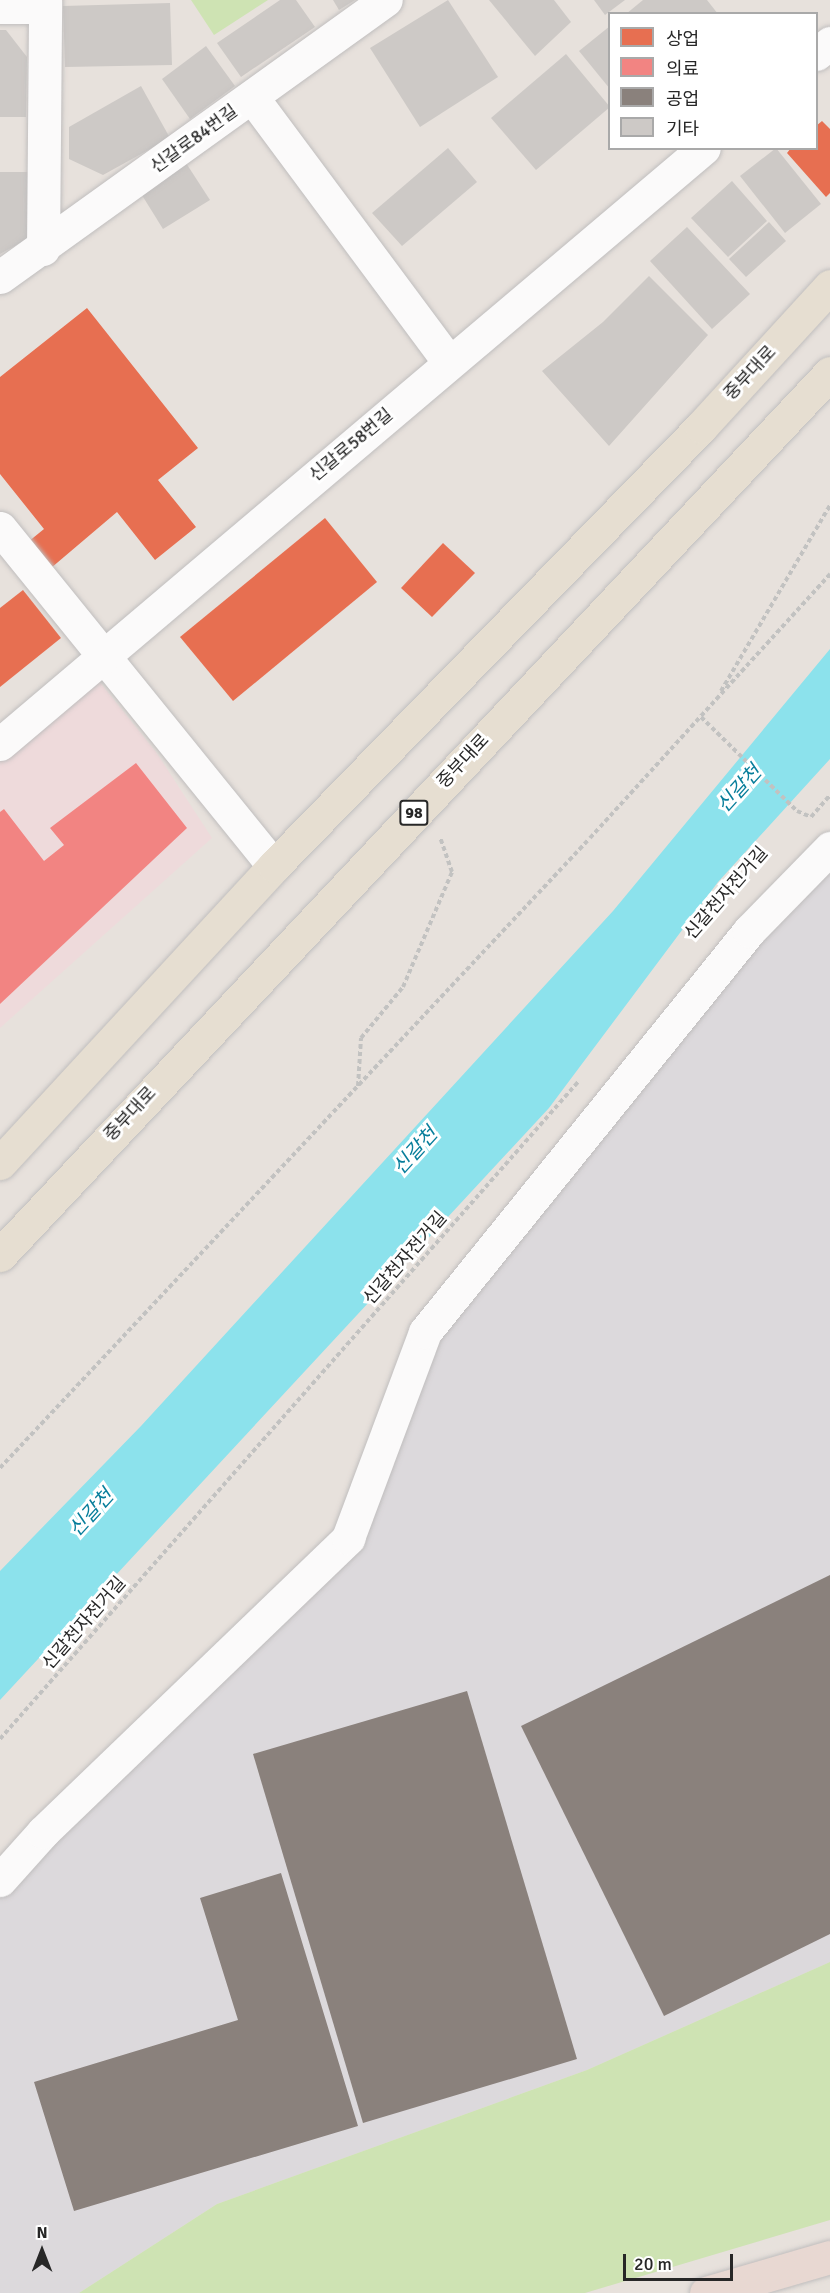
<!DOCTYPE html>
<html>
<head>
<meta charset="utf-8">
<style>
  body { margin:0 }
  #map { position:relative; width:830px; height:2293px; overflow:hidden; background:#e7e1dc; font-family:Signika,"Noto Sans KR",sans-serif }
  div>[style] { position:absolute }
  .industrial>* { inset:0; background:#dcd9dc }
  .medical>* { inset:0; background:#eedadb }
  .green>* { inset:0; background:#cee3b3 }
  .water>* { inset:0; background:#8ce2ec }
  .shops>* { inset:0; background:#e76f51 }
  .health>* { inset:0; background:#f28482 }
  .industry>* { inset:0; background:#8a817c }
  .building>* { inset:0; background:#cdc9c6 }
  .path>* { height:4px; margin-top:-2px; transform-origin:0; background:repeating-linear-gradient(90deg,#c2c2c1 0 4.5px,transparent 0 7.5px) }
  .roads { filter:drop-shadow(0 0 2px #c0bebe) drop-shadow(0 0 2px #c0bebe) }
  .minor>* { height:33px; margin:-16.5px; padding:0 16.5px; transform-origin:16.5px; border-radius:16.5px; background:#fbfafa }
  .major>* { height:33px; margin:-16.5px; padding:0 16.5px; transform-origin:16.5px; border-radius:16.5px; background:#e6ded1 }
  .highway>* { height:33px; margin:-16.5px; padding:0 16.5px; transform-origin:16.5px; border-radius:16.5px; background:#e8d8d2 }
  span { translate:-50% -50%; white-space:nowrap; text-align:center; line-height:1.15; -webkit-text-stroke:6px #fff; paint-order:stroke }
  .shield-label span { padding:2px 4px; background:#fff; border:2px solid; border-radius:4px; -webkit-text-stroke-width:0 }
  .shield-label { font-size:16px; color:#272727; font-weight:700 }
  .street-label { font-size:18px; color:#272727 }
  .water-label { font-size:20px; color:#087e9b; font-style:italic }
  .legend { position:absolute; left:608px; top:12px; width:210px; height:138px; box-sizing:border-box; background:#fff; border:2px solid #a9a9a9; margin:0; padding:8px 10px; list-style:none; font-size:18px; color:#272727 }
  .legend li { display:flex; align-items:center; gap:12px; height:30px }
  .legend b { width:30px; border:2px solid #a9a9a9 }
  .north { position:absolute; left:12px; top:2221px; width:60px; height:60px; -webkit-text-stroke:4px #fff; paint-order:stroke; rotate:0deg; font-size:16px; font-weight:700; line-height:24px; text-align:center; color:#272727 }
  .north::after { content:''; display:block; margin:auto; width:21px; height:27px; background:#272727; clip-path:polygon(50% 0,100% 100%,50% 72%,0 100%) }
  .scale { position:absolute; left:623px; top:2254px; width:110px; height:27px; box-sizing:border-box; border:3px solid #272727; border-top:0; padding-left:8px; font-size:18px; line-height:21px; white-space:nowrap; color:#272727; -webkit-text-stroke:4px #fff; paint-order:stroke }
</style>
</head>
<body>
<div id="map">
  <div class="industrial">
    <div style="clip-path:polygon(830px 848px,830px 1962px,587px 2070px,217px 2204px,79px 2293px,0 2293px,0 1880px,348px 1538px,425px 1332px)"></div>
  </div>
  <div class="medical">
    <div style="clip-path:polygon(99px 681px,156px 752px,212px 838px,0 1028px,0 761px)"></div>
  </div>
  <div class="green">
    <div style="clip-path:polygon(191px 0,268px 0,214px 35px)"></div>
    <div style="clip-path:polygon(830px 1962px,830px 2220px,585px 2293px,79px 2293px,217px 2204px,587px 2070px)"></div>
  </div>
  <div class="water">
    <div style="clip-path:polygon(830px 649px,830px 759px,718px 882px,549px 1108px,0 1700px,0 1571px,141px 1426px,613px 911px)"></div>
  </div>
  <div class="shops">
    <div style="clip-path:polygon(822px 121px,830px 129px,830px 193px,826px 197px,787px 153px,791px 148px,816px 148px,816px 126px)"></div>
    <div style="clip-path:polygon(87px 308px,198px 448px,158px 480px,196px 527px,155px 560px,117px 512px,51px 568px,28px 542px,44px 529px,0 474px,0 377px)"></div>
    <div style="clip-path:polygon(325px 518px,377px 582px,233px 701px,180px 637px)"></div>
    <div style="clip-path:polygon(443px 543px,475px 573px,432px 617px,401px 588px)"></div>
    <div style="clip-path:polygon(23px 590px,61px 638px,0 687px,0 608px)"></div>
  </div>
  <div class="health">
    <div style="clip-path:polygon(136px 763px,187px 828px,0 1004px,0 812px,4px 809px,44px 861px,64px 845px,50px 828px)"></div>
  </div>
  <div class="industry">
    <div style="clip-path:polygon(830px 1575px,830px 1934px,664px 2016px,521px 1726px)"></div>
    <div style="clip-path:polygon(467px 1691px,577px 2059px,363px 2123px,253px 1754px)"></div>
    <div style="clip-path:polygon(281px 1873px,358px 2126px,74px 2211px,34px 2082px,238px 2020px,200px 1898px)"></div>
  </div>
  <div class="building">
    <div style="clip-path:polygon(280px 0,296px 0,315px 27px,241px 77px,217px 43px)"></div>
    <div style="clip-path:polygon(333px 0,355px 0,339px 10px)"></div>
    <div style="clip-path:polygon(448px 0,498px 77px,420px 127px,370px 48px)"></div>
    <div style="clip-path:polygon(489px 0,554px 0,571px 22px,535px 56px)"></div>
    <div style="clip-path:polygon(594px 0,625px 0,605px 15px)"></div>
    <div style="clip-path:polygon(643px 0,707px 0,718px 14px,626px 14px)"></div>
    <div style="clip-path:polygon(170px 3px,172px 65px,65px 67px,63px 6px)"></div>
    <div style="clip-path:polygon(610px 26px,610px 89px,579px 51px)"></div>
    <div style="clip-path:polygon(0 30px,6px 30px,27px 57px,26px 117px,0 117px)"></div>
    <div style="clip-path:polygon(206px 46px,235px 86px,190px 119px,162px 79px)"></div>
    <div style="clip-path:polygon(566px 54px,610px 107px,536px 170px,491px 118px)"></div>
    <div style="clip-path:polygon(141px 86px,170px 138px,103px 175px,69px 159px,69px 127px)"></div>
    <div style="clip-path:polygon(448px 148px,477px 182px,402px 246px,372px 213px)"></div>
    <div style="clip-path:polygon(776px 148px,821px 204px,785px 233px,740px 176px)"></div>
    <div style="clip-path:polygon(186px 163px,210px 200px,163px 229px,140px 192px)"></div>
    <div style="clip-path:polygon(0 172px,30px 172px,31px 237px,0 254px)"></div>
    <div style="clip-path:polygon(732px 181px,767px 221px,728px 257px,691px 218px)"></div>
    <div style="clip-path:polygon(769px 222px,786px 241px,746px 277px,729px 259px)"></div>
    <div style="clip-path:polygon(687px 227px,750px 294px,712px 329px,650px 261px)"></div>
    <div style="clip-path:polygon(649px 276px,708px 335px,609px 446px,542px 371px,603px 322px)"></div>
  </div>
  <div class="path">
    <div style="left:721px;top:691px;width:216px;rotate:-59.6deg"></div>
    <div style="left:701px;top:717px;width:134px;rotate:44.4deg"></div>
    <div style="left:797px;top:811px;width:15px;rotate:23deg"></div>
    <div style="left:811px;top:817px;width:29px;rotate:-49deg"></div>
    <div style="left:358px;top:1086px;width:48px;rotate:-86.4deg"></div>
    <div style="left:361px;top:1038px;width:66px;rotate:-50.5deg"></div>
    <div style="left:403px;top:987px;width:125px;rotate:-66.9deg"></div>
    <div style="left:452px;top:872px;width:36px;rotate:-109deg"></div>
    <div style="left:0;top:1468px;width:863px;rotate:-46.88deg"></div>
    <div style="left:590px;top:838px;width:357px;rotate:-47.7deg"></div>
    <div style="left:0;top:1739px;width:875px;rotate:-48.66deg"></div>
  </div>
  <div class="roads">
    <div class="minor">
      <div style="left:0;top:7px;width:45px"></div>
      <div style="left:816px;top:54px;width:18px;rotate:-38deg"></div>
      <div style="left:252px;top:97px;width:330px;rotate:53.4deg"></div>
      <div style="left:43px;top:249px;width:249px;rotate:-89.5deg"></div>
      <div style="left:0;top:277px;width:475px;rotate:-35.7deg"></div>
      <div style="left:0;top:528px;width:435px;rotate:51deg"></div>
      <div style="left:0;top:744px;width:922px;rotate:-40.25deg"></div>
      <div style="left:0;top:1880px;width:64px;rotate:-48.1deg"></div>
      <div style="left:43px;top:1832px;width:424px;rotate:-43.9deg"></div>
      <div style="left:348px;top:1538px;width:220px;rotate:-69.5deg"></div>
      <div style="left:425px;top:1332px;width:516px;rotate:-51.06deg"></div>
      <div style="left:749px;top:931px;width:116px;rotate:-45.7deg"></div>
    </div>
    <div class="major">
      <div style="left:0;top:1163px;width:404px;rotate:-47.3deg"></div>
      <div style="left:274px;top:866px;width:612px;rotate:-45.79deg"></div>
      <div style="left:701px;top:427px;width:191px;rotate:-47.5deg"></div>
      <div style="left:0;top:1255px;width:1211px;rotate:-46.74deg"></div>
    </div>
    <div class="highway">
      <div style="left:706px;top:2293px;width:129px;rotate:-16.2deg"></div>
    </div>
  </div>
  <div class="shield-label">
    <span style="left:414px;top:813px">98</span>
  </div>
  <div class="street-label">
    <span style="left:194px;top:139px;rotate:-36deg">신갈로84번길</span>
    <span style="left:750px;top:373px;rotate:-47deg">중부대로</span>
    <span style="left:351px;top:445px;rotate:-40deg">신갈로58번길</span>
    <span style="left:463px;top:761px;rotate:-47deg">중부대로</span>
    <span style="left:726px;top:893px;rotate:-49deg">신갈천자전거길</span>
    <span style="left:130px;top:1114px;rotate:-47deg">중부대로</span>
    <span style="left:405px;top:1258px;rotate:-49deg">신갈천자전거길</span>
    <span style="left:84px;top:1623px;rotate:-49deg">신갈천자전거길</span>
  </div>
  <div class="water-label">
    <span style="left:739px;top:789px;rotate:-48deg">신갈천</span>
    <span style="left:415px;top:1151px;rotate:-48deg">신갈천</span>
    <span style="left:91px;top:1513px;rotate:-48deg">신갈천</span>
  </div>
  <ul class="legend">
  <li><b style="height:16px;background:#e76f51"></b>상업</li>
  <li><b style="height:16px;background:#f28482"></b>의료</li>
  <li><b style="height:16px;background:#8a817c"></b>공업</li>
  <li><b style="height:16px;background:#cdc9c6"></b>기타</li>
  </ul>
  <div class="north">N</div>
  <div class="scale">20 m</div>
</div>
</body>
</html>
